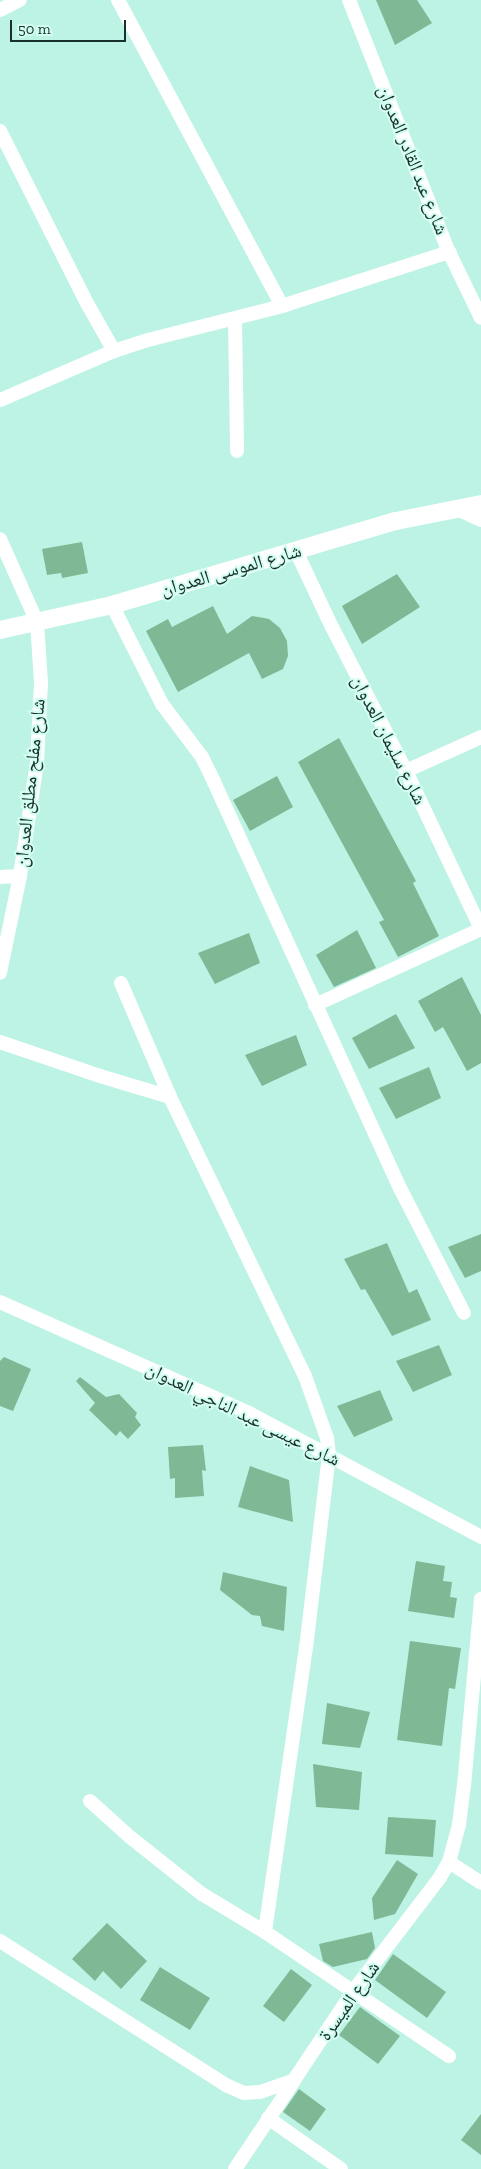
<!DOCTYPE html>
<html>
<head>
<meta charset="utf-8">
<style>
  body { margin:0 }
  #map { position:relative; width:481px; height:2169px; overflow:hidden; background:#bcf3e4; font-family:"Zilla Slab","Noto Naskh Arabic",serif }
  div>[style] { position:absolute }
  .building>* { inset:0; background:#7eb894 }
  .minor>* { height:14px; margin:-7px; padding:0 7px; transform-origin:7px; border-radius:7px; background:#fff }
  .tertiary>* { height:18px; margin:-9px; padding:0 9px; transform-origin:9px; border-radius:9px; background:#fff }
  span { translate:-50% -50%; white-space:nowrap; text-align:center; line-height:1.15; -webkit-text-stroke:4px #d2fef2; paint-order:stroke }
  .street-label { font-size:19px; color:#1a302a }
  .scale { position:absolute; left:10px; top:20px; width:116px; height:22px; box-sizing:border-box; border:2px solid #1a302a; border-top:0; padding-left:6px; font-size:15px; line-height:18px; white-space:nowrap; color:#1a302a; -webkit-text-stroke:4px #d2fef2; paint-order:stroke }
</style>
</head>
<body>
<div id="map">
  <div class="building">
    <div style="clip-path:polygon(376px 0,417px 0,432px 23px,395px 45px)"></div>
    <div style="clip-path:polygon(82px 542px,88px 573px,62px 578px,61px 573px,47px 575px,42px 549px)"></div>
    <div style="clip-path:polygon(397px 574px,420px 607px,362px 644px,342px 606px)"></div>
    <div style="clip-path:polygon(213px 606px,227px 634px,252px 616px,269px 619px,280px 628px,287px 641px,288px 656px,283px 669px,262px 679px,249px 653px,178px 692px,146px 631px,168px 619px,172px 627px)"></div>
    <div style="clip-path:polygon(339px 738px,416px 881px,413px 883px,439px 936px,398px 957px,379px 922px,384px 920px,298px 762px)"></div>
    <div style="clip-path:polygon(277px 776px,293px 807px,250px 831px,233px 800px)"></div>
    <div style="clip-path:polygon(357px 930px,376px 968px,334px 987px,316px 955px)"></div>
    <div style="clip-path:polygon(249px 933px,260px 963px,215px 984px,198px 953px)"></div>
    <div style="clip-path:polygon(462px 977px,481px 1015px,481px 1063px,467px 1071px,443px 1027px,435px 1032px,418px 1001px)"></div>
    <div style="clip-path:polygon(396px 1014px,415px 1048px,369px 1069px,352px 1038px)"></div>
    <div style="clip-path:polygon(296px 1035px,307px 1065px,262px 1086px,245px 1055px)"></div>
    <div style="clip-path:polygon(429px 1067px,441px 1098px,396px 1119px,379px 1088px)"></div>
    <div style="clip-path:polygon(481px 1234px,481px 1271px,465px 1278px,448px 1247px)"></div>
    <div style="clip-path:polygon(387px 1243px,409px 1293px,417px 1289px,431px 1320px,392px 1336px,365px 1289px,361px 1290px,344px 1259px)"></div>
    <div style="clip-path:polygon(439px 1345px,452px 1375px,413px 1392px,396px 1361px)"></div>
    <div style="clip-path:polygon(4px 1357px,31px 1369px,13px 1411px,0 1406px,0 1361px)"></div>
    <div style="clip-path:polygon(80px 1377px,106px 1397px,119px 1394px,137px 1413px,135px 1417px,141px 1425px,128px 1439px,120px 1431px,116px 1436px,89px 1410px,95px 1403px,76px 1381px)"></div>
    <div style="clip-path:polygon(380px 1390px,393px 1420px,354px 1437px,337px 1406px)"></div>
    <div style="clip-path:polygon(203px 1445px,206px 1471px,202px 1470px,204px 1496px,175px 1498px,175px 1478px,170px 1479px,168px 1447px)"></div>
    <div style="clip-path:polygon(250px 1466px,289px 1480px,293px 1522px,238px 1507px)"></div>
    <div style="clip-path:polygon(416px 1561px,445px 1566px,443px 1581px,452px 1582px,450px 1597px,457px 1598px,454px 1618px,408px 1611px)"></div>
    <div style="clip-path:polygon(223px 1572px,287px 1587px,284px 1631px,262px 1626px,260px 1616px,252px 1615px,220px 1590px)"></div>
    <div style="clip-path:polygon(410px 1641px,461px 1648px,455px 1689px,449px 1688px,442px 1746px,397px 1740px)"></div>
    <div style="clip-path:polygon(327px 1703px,370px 1712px,360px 1748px,322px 1744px)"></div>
    <div style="clip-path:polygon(313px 1764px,362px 1772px,359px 1810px,316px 1807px)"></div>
    <div style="clip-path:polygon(388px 1817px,436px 1820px,433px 1857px,385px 1854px)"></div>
    <div style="clip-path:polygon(397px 1860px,418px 1874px,395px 1914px,374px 1920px,372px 1898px)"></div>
    <div style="clip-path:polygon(107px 1923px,147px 1961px,121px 1989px,103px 1971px,95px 1981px,72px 1959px)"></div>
    <div style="clip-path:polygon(372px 1932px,375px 1948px,367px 1959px,333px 1967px,323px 1961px,319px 1944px)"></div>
    <div style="clip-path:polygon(393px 1954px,446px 1992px,427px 2018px,375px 1980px)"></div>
    <div style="clip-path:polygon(160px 1967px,210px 1998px,190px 2030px,140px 2000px)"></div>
    <div style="clip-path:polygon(291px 1969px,312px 1985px,284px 2022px,263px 2006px)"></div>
    <div style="clip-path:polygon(360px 2007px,400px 2036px,378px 2064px,339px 2035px)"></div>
    <div style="clip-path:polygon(299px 2089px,326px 2109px,310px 2131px,283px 2112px)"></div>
    <div style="clip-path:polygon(481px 2114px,481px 2155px,461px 2140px)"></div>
  </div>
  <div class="minor">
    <div style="left:118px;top:0;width:347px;rotate:61.8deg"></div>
    <div style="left:349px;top:0;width:271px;rotate:68.4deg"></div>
    <div style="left:449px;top:252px;width:73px;rotate:64.1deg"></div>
    <div style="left:0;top:10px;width:22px;rotate:-27deg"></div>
    <div style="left:0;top:131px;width:195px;rotate:63.2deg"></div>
    <div style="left:88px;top:305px;width:53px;rotate:60.5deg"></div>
    <div style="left:235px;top:319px;width:132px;rotate:89.1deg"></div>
    <div style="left:0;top:400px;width:124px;rotate:-23.3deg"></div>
    <div style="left:114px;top:351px;width:36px;rotate:-18deg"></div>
    <div style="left:148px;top:340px;width:138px;rotate:-14.2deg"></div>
    <div style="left:282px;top:306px;width:176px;rotate:-17.9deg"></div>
    <div style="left:0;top:539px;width:91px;rotate:66deg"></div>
    <div style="left:37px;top:622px;width:61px;rotate:86.2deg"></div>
    <div style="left:41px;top:683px;width:79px;rotate:92.9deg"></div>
    <div style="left:37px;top:762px;width:115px;rotate:98.5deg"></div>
    <div style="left:20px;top:876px;width:99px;rotate:101.7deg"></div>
    <div style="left:296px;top:551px;width:84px;rotate:64.7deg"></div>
    <div style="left:332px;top:627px;width:162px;rotate:62.8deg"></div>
    <div style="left:406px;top:771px;width:175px;rotate:64.6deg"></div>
    <div style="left:112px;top:605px;width:111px;rotate:63.2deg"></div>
    <div style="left:162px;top:704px;width:66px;rotate:53deg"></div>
    <div style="left:202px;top:757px;width:28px;rotate:64deg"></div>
    <div style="left:214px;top:782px;width:449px;rotate:65.4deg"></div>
    <div style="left:401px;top:1190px;width:138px;rotate:62.9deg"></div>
    <div style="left:406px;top:771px;width:82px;rotate:-24.4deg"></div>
    <div style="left:0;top:877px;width:20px;rotate:-3deg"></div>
    <div style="left:121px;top:983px;width:124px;rotate:66.7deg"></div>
    <div style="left:170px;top:1097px;width:310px;rotate:64.2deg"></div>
    <div style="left:305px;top:1376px;width:66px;rotate:70.5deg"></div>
    <div style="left:327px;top:1438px;width:17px;rotate:83deg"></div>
    <div style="left:329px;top:1455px;width:193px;rotate:96.8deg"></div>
    <div style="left:306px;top:1647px;width:288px;rotate:98.2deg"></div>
    <div style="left:315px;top:1005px;width:183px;rotate:-24.6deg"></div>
    <div style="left:0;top:1042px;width:106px;rotate:18.8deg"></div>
    <div style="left:100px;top:1076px;width:73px;rotate:16.7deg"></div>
    <div style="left:0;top:1302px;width:273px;rotate:24deg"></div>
    <div style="left:249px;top:1413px;width:263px;rotate:28.1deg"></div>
    <div style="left:90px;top:1801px;width:54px;rotate:42deg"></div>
    <div style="left:130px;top:1837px;width:92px;rotate:38.4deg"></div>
    <div style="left:202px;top:1894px;width:74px;rotate:31.1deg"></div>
    <div style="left:265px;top:1932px;width:222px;rotate:34deg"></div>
    <div style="left:449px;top:1862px;width:38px;rotate:33deg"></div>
    <div style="left:0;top:1941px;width:270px;rotate:32.5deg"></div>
    <div style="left:228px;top:2086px;width:17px;rotate:24deg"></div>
    <div style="left:244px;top:2093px;width:16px;rotate:-4deg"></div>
    <div style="left:260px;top:2092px;width:36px;rotate:-19deg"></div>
    <div style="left:294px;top:2080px;width:108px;rotate:-56.3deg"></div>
    <div style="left:354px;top:1990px;width:140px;rotate:-52.6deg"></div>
    <div style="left:439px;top:1879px;width:20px;rotate:-60deg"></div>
    <div style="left:449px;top:1862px;width:38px;rotate:-75deg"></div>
    <div style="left:459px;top:1825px;width:39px;rotate:-83deg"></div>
    <div style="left:464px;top:1786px;width:188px;rotate:-84.8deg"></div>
    <div style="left:268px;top:2118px;width:89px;rotate:34.9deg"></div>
    <div style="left:235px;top:2169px;width:106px;rotate:-56.2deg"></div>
  </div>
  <div class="tertiary">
    <div style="left:462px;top:509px;width:21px;rotate:25deg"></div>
    <div style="left:0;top:630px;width:115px;rotate:-12.6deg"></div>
    <div style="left:112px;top:605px;width:296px;rotate:-16.5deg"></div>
    <div style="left:396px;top:521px;width:87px;rotate:-11.3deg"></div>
  </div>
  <div class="street-label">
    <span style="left:413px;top:160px;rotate:68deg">شارع عبد القادر العدوان</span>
    <span style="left:231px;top:570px;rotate:-16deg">شارع الموسى العدوان</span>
    <span style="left:389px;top:740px;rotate:63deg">شارع سليمان العدوان</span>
    <span style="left:30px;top:783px;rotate:-84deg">شارع مفلح مطلق العدوان</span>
    <span style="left:243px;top:1414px;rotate:26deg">شارع عيسى عبد الناجي العدوان</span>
    <span style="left:349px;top:2001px;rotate:-55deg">شارع الميسرة</span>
  </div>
  <div class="scale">50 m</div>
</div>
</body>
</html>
